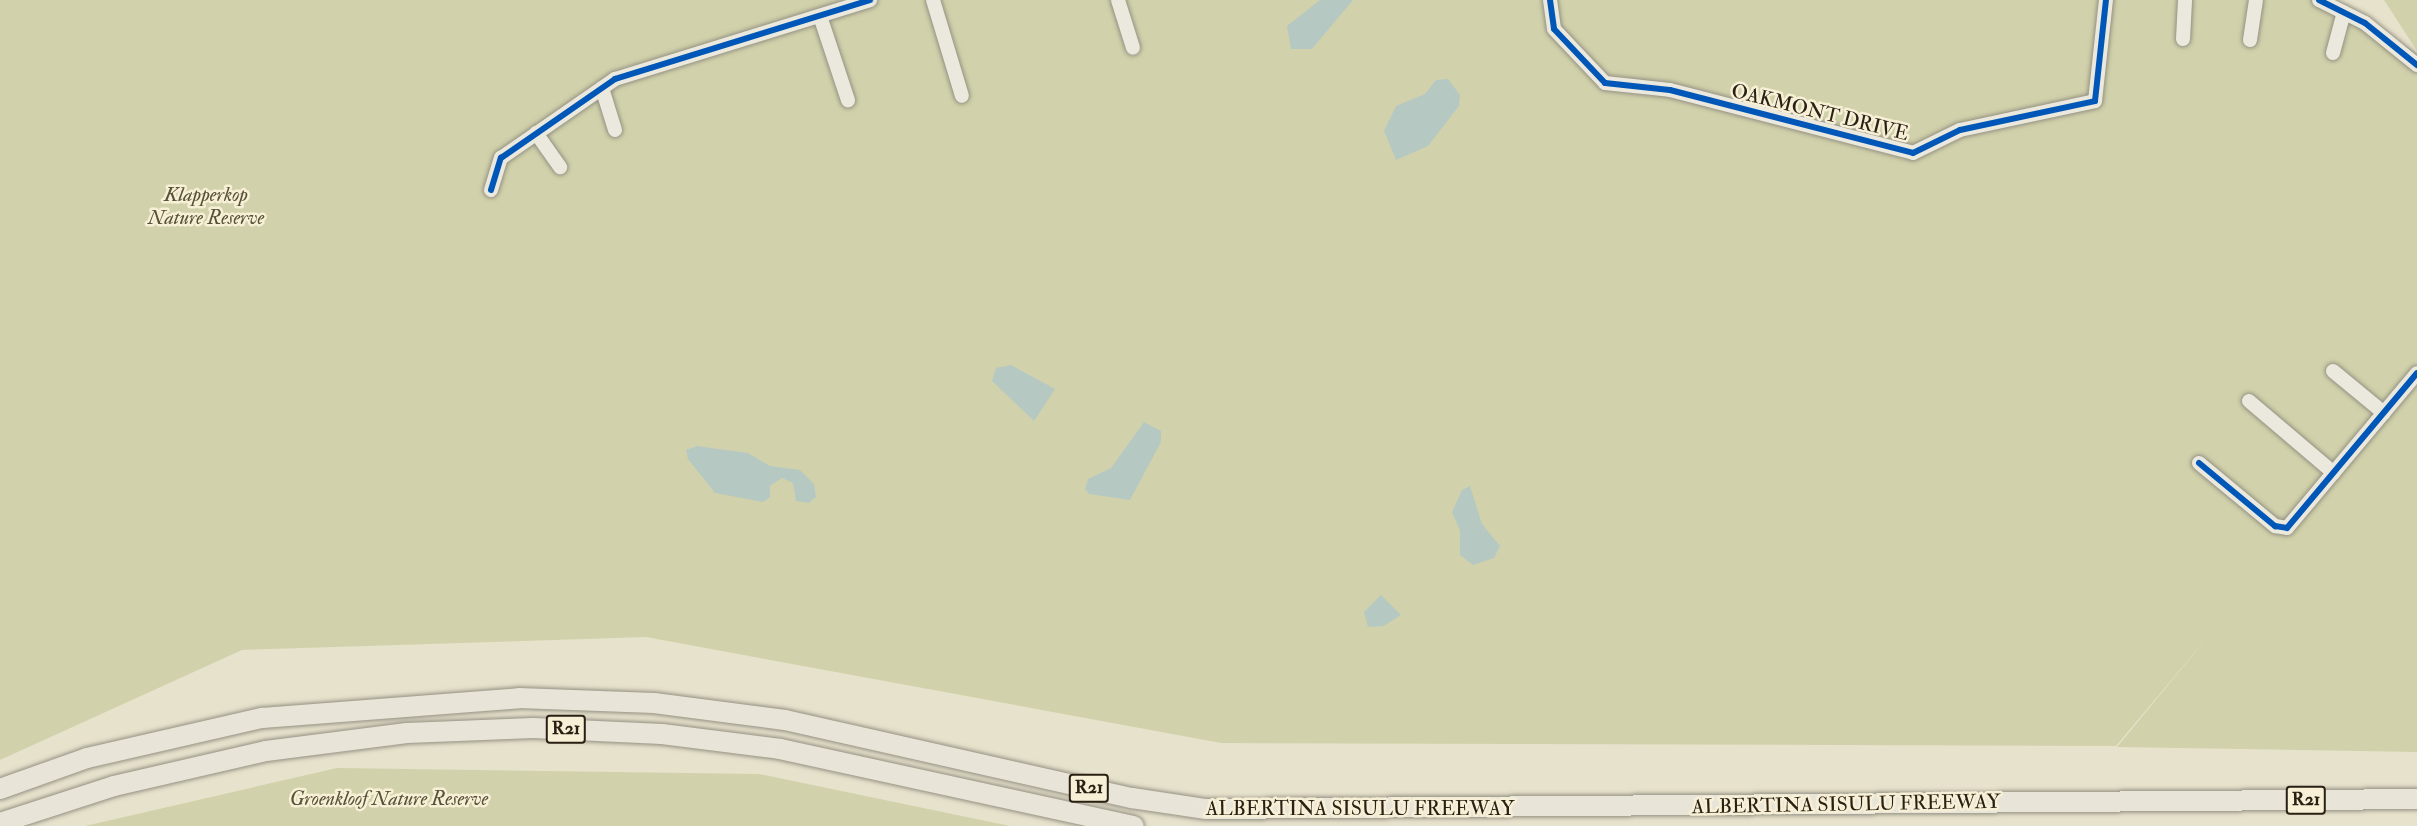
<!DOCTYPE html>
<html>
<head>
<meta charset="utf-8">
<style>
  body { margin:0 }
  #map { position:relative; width:2417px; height:826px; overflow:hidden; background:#e7e2cc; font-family:"IM FELL Double Pica",serif }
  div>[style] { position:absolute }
  .green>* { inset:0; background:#d1d2ab }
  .water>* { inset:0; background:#b6c8c2 }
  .roads { filter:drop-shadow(0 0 2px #959183) drop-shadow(0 0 2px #959183) }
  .minor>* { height:14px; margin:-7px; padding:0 7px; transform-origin:7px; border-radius:7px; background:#ebe9de }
  .highway>* { height:20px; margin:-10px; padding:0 10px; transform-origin:10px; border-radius:10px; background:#e8e5d8 }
  .cycleway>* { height:6px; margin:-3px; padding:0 3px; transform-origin:3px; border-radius:3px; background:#0057b8 }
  span { translate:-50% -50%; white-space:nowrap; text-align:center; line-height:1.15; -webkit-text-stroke:5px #f7f0d6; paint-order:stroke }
  .shield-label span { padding:2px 4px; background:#f7f0d6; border:2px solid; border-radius:4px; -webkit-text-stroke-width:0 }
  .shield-label { font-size:18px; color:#2a1f13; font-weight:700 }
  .street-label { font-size:20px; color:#2a1f13 }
  .park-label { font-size:20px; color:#575138; font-style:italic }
</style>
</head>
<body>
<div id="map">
  <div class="green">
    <div style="clip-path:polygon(0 0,2334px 0,2417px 53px,2417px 752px,2117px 747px,2211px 633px,2116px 746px,1221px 743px,646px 637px,242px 650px,0 760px)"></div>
    <div style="clip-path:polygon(2384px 0,2417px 0,2417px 51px)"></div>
    <div style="clip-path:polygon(337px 768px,759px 774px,1010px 826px,85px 826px)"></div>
  </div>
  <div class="water">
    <div style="clip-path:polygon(1320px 0,1353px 0,1312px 49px,1291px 49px,1287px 26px)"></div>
    <div style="clip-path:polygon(1448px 79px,1460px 95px,1459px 106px,1428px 146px,1396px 160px,1384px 131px,1396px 106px,1425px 94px,1436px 80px)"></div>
    <div style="clip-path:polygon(1011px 365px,1055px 389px,1034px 421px,992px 381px,996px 368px)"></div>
    <div style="clip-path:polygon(1144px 422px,1161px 431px,1161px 442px,1130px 500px,1089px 494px,1085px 489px,1088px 479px,1111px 468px)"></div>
    <div style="clip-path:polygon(697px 446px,748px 453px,770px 466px,800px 470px,814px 484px,816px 497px,809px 503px,796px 501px,793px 483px,782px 478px,770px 486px,770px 497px,763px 502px,715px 493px,688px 459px,686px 450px)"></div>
    <div style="clip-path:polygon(1470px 486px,1482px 524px,1500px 546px,1494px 558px,1473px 565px,1460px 555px,1460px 531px,1452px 512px,1462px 490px)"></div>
    <div style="clip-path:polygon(1381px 595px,1401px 615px,1384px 626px,1368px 627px,1364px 612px)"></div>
  </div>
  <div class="roads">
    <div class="minor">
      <div style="left:933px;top:0;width:100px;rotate:73.2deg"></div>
      <div style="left:1118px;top:0;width:50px;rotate:72.6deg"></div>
      <div style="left:1550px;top:0;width:29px;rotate:82deg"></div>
      <div style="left:1554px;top:29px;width:74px;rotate:46.6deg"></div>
      <div style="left:1605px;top:83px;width:65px;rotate:6.1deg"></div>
      <div style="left:1670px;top:90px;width:251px;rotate:14.5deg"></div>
      <div style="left:1913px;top:153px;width:52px;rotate:-26.1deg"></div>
      <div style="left:1960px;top:130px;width:138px;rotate:-12.1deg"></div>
      <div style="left:2095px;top:101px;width:102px;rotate:-83.8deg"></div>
      <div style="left:2319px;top:0;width:51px;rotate:26.6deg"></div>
      <div style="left:2365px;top:23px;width:67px;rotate:38.9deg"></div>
      <div style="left:820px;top:16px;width:89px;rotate:71.6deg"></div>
      <div style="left:2183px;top:39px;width:39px;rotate:-87deg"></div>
      <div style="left:2250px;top:40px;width:40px;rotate:-81.5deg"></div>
      <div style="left:2333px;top:53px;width:42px;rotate:-75deg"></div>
      <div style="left:602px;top:88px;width:44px;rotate:72.8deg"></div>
      <div style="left:536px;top:133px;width:42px;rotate:54.8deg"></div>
      <div style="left:491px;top:190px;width:34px;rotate:-73deg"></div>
      <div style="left:501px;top:158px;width:139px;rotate:-34.7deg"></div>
      <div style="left:615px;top:79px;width:267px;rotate:-17.2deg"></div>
      <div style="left:2333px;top:371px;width:66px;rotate:39.5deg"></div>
      <div style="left:2249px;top:401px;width:111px;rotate:40.3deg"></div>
      <div style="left:2199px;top:463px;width:99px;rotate:39.7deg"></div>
      <div style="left:2275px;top:526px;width:12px;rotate:9deg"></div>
      <div style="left:2287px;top:528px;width:202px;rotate:-50deg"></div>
    </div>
    <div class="highway">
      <div style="left:0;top:789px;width:92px;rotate:-19.6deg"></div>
      <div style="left:87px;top:758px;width:180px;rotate:-12.9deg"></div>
      <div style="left:262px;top:718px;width:258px;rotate:-4.4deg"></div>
      <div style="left:519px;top:698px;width:135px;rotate:2.1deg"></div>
      <div style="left:654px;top:703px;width:132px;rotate:7.4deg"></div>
      <div style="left:785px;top:720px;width:356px;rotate:12.7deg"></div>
      <div style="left:1132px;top:798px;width:75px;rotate:8.5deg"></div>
      <div style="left:1206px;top:809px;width:1211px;rotate:-0.47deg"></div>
      <div style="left:0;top:823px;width:120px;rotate:-18deg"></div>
      <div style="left:114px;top:786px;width:156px;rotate:-13deg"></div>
      <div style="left:266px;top:751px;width:142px;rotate:-7.3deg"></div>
      <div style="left:407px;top:733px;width:126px;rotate:-2.3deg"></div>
      <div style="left:533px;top:728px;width:129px;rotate:2.7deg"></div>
      <div style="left:662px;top:734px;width:119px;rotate:7.2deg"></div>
      <div style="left:780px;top:749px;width:362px;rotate:12.3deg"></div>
    </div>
  </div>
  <div class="cycleway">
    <div style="left:1550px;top:0;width:29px;rotate:82deg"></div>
    <div style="left:1554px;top:29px;width:74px;rotate:46.6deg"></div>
    <div style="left:1605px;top:83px;width:65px;rotate:6.1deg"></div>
    <div style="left:1670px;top:90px;width:251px;rotate:14.5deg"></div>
    <div style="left:1913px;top:153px;width:52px;rotate:-26.1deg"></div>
    <div style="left:1960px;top:130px;width:138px;rotate:-12.1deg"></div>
    <div style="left:2095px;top:101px;width:102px;rotate:-83.8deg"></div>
    <div style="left:2319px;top:0;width:51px;rotate:26.6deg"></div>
    <div style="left:2365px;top:23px;width:67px;rotate:38.9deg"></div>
    <div style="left:491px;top:190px;width:34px;rotate:-73deg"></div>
    <div style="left:501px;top:158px;width:139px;rotate:-34.7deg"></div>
    <div style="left:615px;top:79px;width:267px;rotate:-17.2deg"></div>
    <div style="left:2199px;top:463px;width:99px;rotate:39.7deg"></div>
    <div style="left:2275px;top:526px;width:12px;rotate:9deg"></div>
    <div style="left:2287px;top:528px;width:202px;rotate:-50deg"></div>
  </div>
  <div class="shield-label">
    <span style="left:566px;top:729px">R21</span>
    <span style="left:1089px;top:788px">R21</span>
    <span style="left:2306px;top:800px">R21</span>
  </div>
  <div class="street-label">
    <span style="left:1820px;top:112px;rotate:14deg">OAKMONT DRIVE</span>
    <span style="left:1846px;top:804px;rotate:-1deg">ALBERTINA SISULU FREEWAY</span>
    <span style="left:1360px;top:808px">ALBERTINA SISULU FREEWAY</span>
  </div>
  <div class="park-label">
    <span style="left:206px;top:206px">Klapperkop<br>Nature Reserve</span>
    <span style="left:389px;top:798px">Groenkloof Nature Reserve</span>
  </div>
</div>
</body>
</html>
